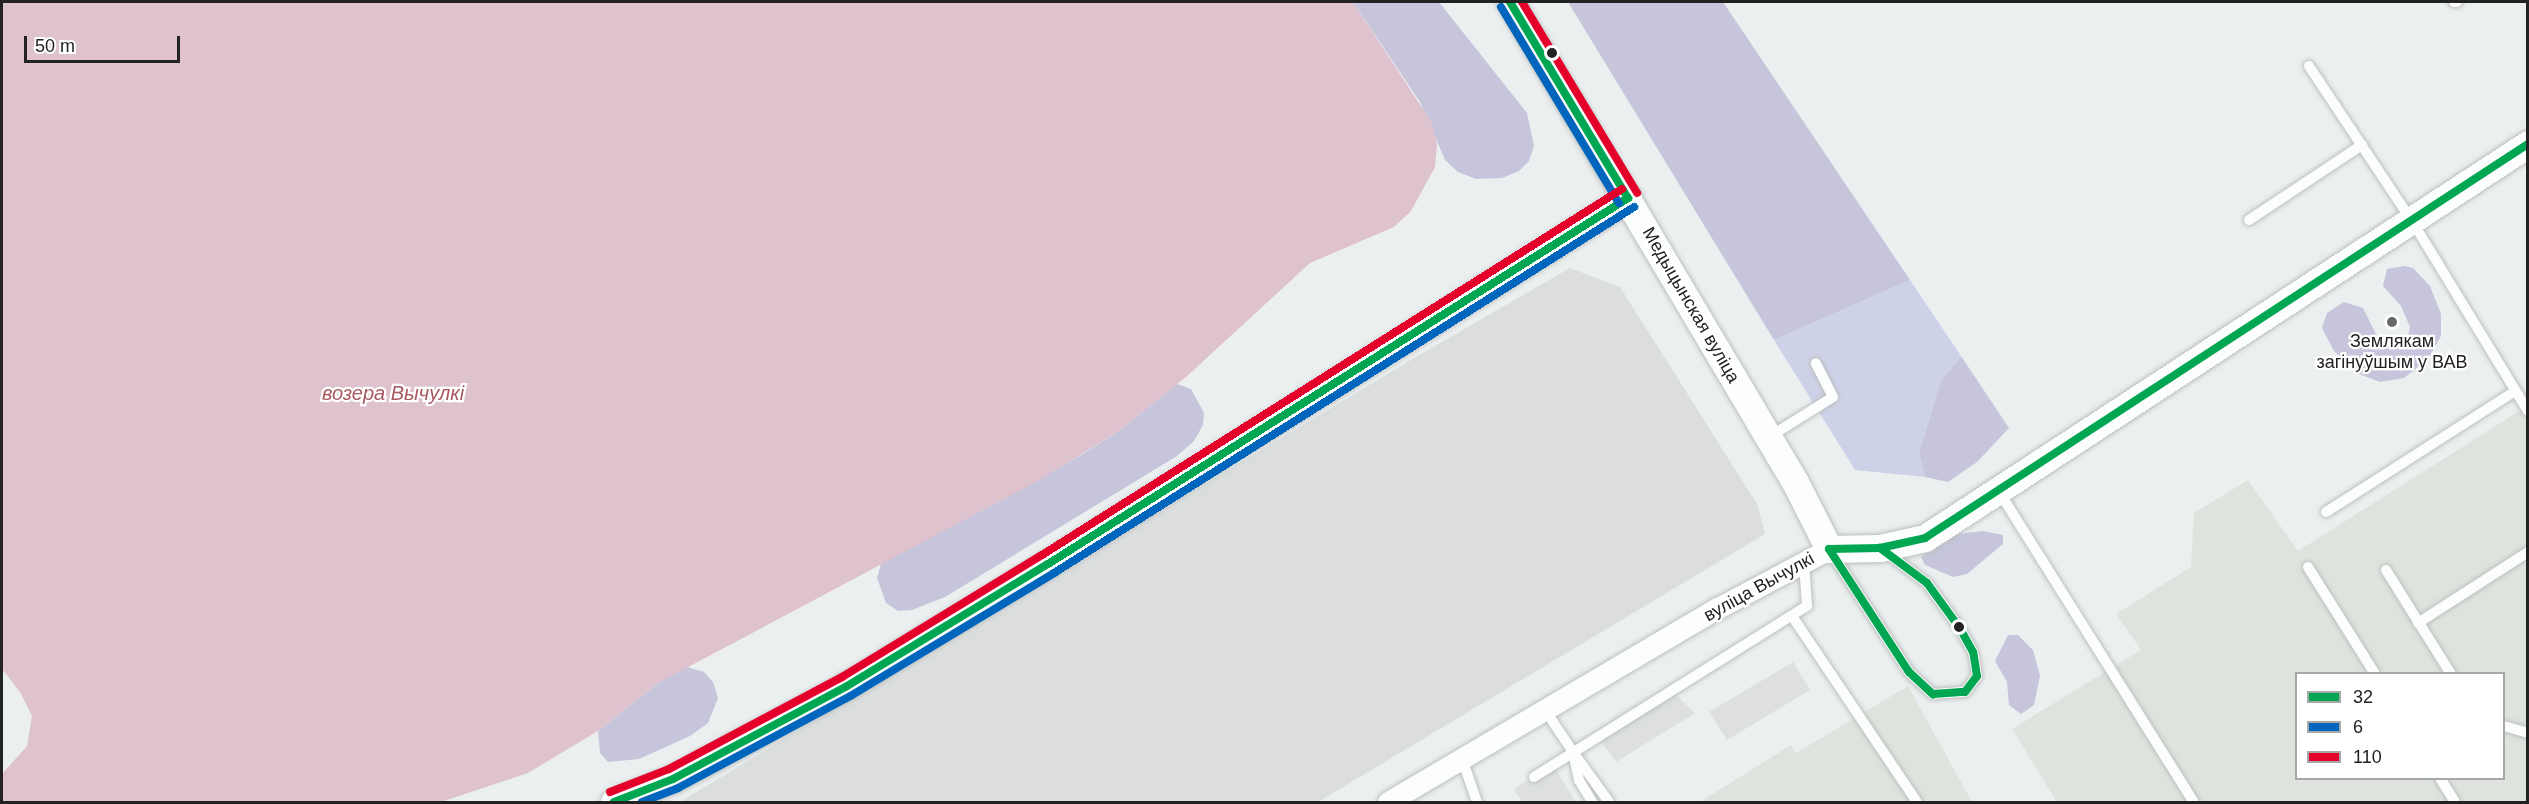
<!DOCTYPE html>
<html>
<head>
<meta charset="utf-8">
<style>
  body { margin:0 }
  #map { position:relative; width:2529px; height:804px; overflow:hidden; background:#ebefef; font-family:Helvetica,sans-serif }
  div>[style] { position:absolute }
  .residential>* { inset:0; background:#dcdede }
  .industrial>* { inset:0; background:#dee4dd }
  .grass>* { inset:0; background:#ced2e9 }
  .forest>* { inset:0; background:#c6c5db }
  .parking>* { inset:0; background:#dee0e0 }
  .water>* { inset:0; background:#dec2cd }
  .roads { filter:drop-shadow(0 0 2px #bec0c0) drop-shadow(0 0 2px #bec0c0) }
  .service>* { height:10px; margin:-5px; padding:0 5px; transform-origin:5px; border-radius:5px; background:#fcfdfd }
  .minor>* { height:21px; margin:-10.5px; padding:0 10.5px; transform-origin:10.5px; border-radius:10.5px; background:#fcfdfd }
  .tertiary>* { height:27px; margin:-13.5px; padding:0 13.5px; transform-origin:13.5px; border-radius:13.5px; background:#fcfdfd }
  .bus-1>* { height:8px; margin:-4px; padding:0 4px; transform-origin:4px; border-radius:4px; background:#00a651 }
  .bus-2>* { height:8px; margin:-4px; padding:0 4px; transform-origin:4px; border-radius:4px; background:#0065bd }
  .bus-3>* { height:8px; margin:-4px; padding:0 4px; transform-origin:4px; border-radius:4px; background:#e4002b }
  .dots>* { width:16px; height:16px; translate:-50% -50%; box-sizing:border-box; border:3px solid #fff; border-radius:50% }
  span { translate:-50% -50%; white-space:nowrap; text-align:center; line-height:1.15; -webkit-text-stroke:4.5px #fff; paint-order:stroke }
  .street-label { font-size:18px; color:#222 }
  .poi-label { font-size:18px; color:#222 }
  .water-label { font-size:20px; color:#a8585f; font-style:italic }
  .frame { position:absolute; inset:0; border:3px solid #222; pointer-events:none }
  .legend { position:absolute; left:2295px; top:672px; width:210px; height:108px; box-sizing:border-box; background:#fff; border:2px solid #a7a7a7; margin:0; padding:8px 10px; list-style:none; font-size:18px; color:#222 }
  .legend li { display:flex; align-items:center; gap:12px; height:30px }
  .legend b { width:30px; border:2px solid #a7a7a7 }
  .scale { position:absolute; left:24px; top:36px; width:156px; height:27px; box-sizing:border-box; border:3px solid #222; border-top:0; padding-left:8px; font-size:18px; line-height:21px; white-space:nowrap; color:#222; -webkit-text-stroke:4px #fff; paint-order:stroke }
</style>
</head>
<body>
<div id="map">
  <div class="residential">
    <div style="clip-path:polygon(1570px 268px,1620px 287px,1757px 504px,1765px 534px,1318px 802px,680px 802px,1409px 361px)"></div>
  </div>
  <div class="industrial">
    <div style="clip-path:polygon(evenodd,2527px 406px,2527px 802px,2057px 802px,2012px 729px,2141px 650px,2116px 614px,2191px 567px,2194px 513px,2248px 480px,2298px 551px,2527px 406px,2296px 674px,2504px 674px,2504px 778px,2296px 778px,2296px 674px)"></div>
    <div style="clip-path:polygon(1908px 686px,1972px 802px,1700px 802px,1791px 745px,1796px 753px)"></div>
  </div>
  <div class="grass">
    <div style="clip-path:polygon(1910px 280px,1961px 356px,1940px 383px,1919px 453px,1925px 477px,1855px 470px,1774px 340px)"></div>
  </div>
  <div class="forest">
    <div style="clip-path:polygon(1353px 2px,1439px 2px,1527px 113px,1534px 146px,1529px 161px,1519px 171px,1502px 178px,1476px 179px,1458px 172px,1445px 160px,1420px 102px)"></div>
    <div style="clip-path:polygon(1568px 2px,1723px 2px,1910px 280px,1774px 340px)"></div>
    <div style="clip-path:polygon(2404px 266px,2413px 268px,2430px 286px,2441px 314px,2441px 336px,2428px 359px,2404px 378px,2380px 382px,2359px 374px,2334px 351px,2322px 328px,2327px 313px,2344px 302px,2363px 308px,2380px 342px,2387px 347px,2407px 340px,2410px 327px,2401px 306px,2383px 286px,2387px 269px)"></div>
    <div style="clip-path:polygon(1961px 356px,2009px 428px,1977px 462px,1948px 482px,1925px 477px,1919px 453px,1940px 383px)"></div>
    <div style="clip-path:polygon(1177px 384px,1191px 389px,1204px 413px,1203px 425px,1194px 441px,1177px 456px,945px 597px,912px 610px,898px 611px,886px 603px,877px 578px,881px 564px,1081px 455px,1119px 431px)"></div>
    <div style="clip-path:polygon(1983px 531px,2003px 535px,2003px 544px,1967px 574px,1953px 577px,1925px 565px,1921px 557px,1948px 535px)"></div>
    <div style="clip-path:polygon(2008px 635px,2018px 635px,2033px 650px,2040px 676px,2034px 705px,2021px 714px,2009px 705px,2007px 682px,1995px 661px)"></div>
    <div style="clip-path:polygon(687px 667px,704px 672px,713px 682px,718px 698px,708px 723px,690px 736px,639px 759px,608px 762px,600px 753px,598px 731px,658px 683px)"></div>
  </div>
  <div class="parking">
    <div style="clip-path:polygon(1793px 662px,1810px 690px,1727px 740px,1709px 712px)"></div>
    <div style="clip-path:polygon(1672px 691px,1695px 713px,1616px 762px,1598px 737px)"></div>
    <div style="clip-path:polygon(1553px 765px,1576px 802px,1522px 802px,1514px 789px)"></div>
  </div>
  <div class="water">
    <div style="clip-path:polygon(2px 2px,1353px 2px,1432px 123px,1437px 145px,1435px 167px,1411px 211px,1394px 227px,1310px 263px,1186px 377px,1119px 431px,1036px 482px,658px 683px,598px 731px,528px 773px,441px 802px,2px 802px,2px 774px,27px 746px,32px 716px,20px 692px,2px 669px)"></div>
  </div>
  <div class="roads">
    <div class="service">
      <div style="left:2454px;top:2px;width:3px"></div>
      <div style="left:2309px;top:66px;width:186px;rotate:56.4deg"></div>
      <div style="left:2412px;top:221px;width:223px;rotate:58.6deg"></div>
      <div style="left:2249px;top:220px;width:136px;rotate:-33.6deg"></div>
      <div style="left:1769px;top:437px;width:75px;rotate:-32deg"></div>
      <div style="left:1833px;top:397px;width:38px;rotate:-117deg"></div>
      <div style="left:1998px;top:490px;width:368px;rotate:57.9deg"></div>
      <div style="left:2326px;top:512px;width:224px;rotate:-32.6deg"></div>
      <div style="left:1831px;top:552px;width:143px;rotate:57deg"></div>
      <div style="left:1909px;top:672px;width:33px;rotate:43deg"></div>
      <div style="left:1933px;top:694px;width:32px;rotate:-4deg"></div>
      <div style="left:1965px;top:692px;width:20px;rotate:-53deg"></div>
      <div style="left:1977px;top:676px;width:24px;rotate:-99deg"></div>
      <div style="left:1973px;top:652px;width:29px;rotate:-119deg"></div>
      <div style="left:1959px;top:627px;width:54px;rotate:-126deg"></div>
      <div style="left:1927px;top:583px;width:54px;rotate:-143.3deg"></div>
      <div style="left:2308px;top:567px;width:126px;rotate:57.9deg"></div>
      <div style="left:2386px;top:570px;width:123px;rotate:58deg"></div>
      <div style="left:1792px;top:616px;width:224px;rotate:56.1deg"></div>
      <div style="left:2418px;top:623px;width:131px;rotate:-32.8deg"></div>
      <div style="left:1545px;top:710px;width:50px;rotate:56.3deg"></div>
      <div style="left:1573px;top:752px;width:29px;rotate:78deg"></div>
      <div style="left:1579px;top:780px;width:26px;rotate:59deg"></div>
      <div style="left:2504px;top:726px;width:25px;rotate:16deg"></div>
      <div style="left:1575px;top:755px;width:58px;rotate:54.1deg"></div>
      <div style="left:1462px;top:759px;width:46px;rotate:70.8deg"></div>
      <div style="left:1534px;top:777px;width:322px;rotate:-32.1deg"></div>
      <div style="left:1807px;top:606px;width:44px;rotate:-93.9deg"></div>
      <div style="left:2440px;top:778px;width:28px;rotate:58deg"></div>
    </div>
    <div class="minor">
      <div style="left:1388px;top:802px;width:383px;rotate:-30.5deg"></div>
      <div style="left:1718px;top:608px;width:126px;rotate:-28deg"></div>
    </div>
    <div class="tertiary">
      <div style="left:1510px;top:2px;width:558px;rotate:59.3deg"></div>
      <div style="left:1795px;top:482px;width:75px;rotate:63.1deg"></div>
      <div style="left:1829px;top:549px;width:51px;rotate:-1.1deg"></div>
      <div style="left:1880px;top:548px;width:46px;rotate:-12.5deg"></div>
      <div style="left:1925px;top:538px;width:720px;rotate:-33.16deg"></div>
      <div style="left:614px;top:802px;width:63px;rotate:-21.3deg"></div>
      <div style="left:673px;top:779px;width:197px;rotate:-28.1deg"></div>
      <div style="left:847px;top:686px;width:235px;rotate:-31.3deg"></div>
      <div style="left:1048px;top:564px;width:686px;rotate:-32.25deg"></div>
    </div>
  </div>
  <div class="bus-1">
    <div style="left:1510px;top:2px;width:229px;rotate:59deg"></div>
    <div style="left:1829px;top:549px;width:51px;rotate:-1.1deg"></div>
    <div style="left:1880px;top:548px;width:46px;rotate:-12.5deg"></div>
    <div style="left:1925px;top:538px;width:720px;rotate:-33.16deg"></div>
    <div style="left:1829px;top:549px;width:147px;rotate:57deg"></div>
    <div style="left:1909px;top:672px;width:33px;rotate:43deg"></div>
    <div style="left:1933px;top:694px;width:32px;rotate:-4deg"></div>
    <div style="left:1965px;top:692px;width:20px;rotate:-53deg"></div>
    <div style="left:1977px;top:676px;width:24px;rotate:-99deg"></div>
    <div style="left:1973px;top:652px;width:29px;rotate:-119deg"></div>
    <div style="left:1959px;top:627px;width:54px;rotate:-126deg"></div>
    <div style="left:1927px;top:583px;width:59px;rotate:-143.3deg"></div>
    <div style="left:614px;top:802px;width:63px;rotate:-21.3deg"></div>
    <div style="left:673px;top:779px;width:197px;rotate:-28.1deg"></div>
    <div style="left:847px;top:686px;width:235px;rotate:-31.3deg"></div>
    <div style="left:1048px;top:564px;width:686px;rotate:-32.25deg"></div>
  </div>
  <div class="bus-2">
    <div style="left:1501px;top:7px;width:229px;rotate:59deg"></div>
    <div style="left:642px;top:802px;width:39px;rotate:-21deg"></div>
    <div style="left:678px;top:788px;width:197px;rotate:-28.1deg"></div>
    <div style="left:852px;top:695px;width:236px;rotate:-31.1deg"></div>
    <div style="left:1054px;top:573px;width:686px;rotate:-32.25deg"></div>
  </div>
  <div class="bus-3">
    <div style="left:1522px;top:2px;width:223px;rotate:58.9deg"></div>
    <div style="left:610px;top:792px;width:63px;rotate:-21.3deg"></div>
    <div style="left:669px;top:769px;width:196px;rotate:-28deg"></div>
    <div style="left:842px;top:677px;width:234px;rotate:-31.4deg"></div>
    <div style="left:1042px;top:555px;width:686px;rotate:-32.25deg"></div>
  </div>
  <div class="dots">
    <div style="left:1552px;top:53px;background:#222"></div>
    <div style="left:2392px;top:322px;background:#686a6a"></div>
    <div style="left:1959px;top:627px;background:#222"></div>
  </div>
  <div class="street-label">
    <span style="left:1691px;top:305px;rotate:60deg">Медыцынская вуліца</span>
    <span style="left:1759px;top:587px;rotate:-29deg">вуліца Вычулкі</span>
  </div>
  <div class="poi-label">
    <span style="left:2392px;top:352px">Землякам<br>загінуўшым у ВАВ</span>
  </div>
  <div class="water-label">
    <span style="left:393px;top:393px">возера Вычулкі</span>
  </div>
  <div class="frame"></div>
  <ul class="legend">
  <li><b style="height:8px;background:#00a651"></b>32</li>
  <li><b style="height:8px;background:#0065bd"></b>6</li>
  <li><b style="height:8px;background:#e4002b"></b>110</li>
  </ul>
  <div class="scale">50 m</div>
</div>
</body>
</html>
